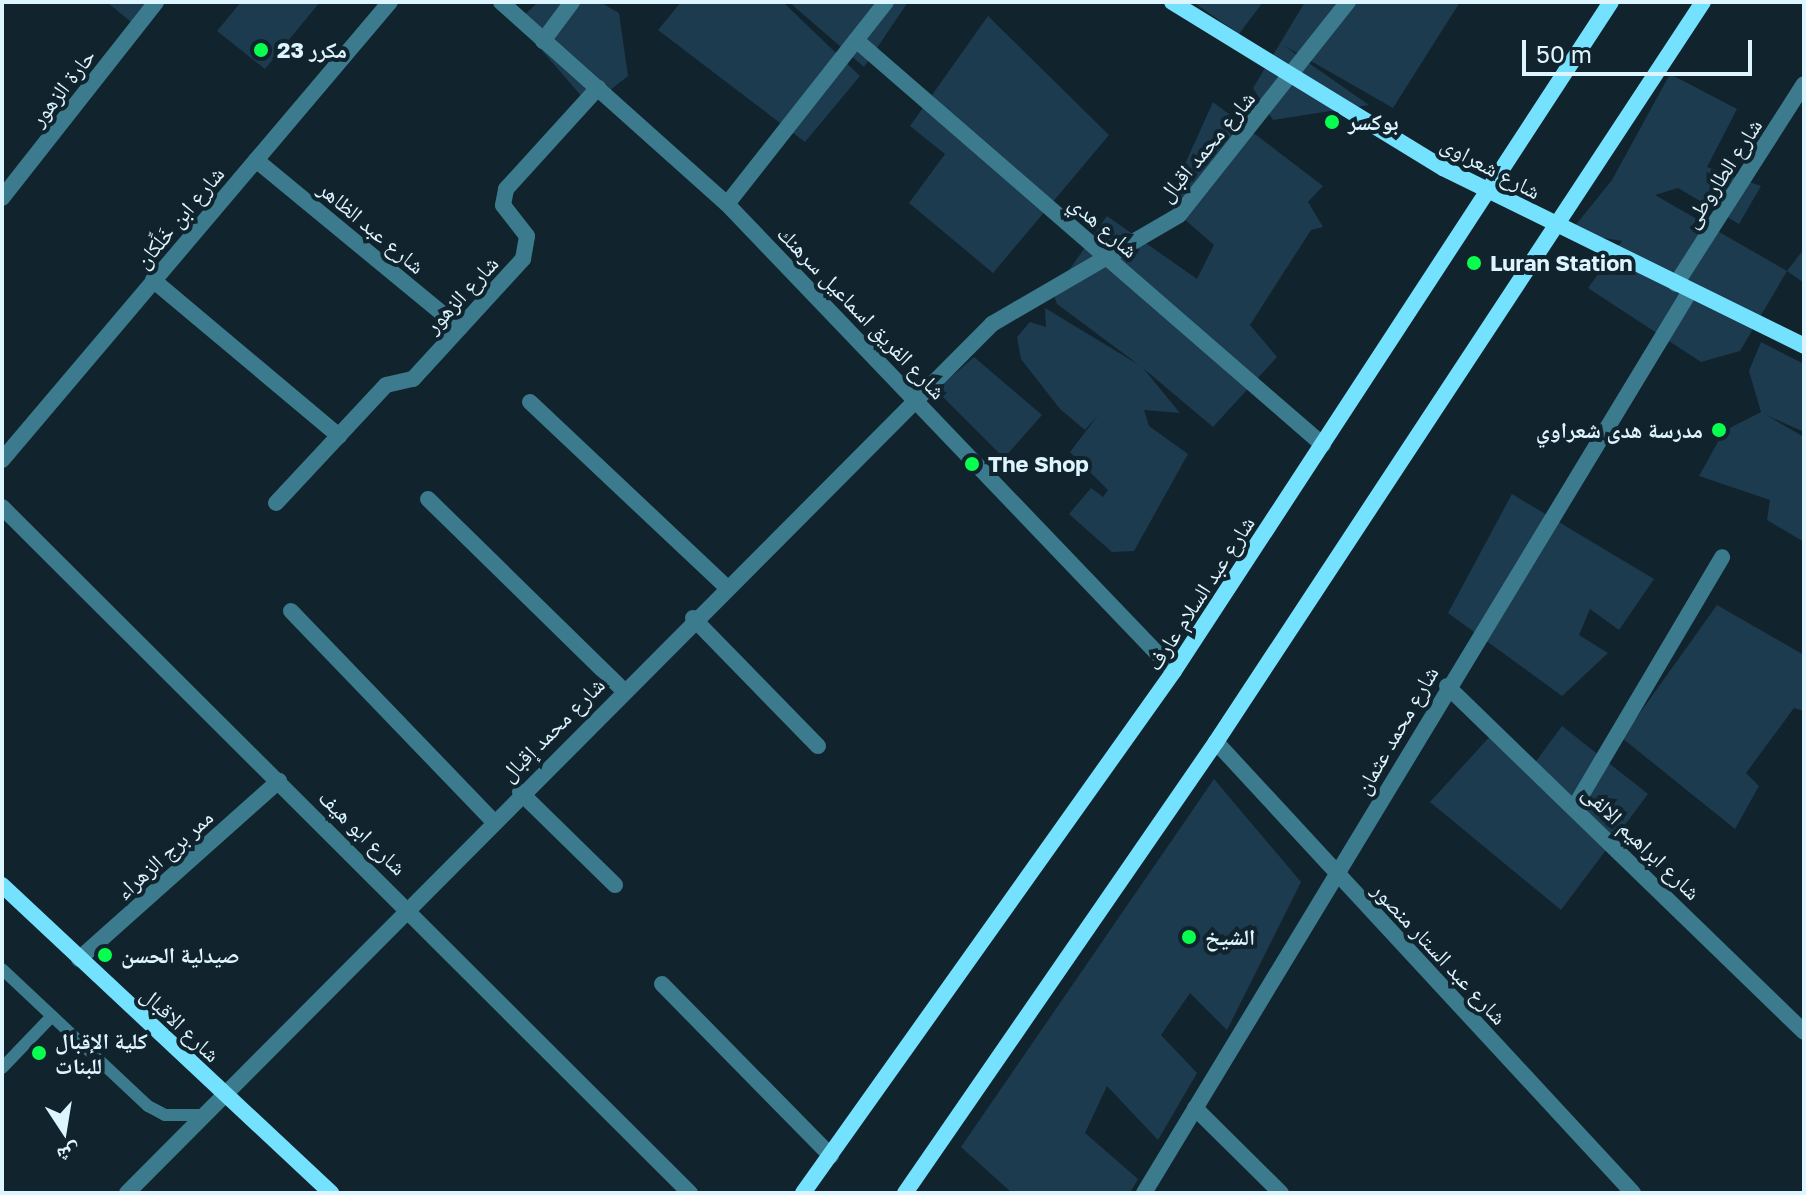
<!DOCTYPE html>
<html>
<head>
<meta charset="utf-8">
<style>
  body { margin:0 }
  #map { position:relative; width:1806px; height:1195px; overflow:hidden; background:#11232d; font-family:"Golos Text","Noto Naskh Arabic",sans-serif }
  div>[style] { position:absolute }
  .building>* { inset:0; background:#1d3b4f }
  .lane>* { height:12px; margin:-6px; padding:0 6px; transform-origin:6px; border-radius:6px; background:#3b7b8d }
  .street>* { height:16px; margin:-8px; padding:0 8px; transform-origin:8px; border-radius:8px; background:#3b7b8d }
  .secondary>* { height:16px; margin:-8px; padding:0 8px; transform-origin:8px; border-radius:8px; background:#74e2ff }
  .dots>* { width:22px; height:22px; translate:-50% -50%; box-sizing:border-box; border:4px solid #11232d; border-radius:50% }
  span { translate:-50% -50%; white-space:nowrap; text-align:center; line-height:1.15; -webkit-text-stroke:8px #11232d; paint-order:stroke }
  .poi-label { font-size:22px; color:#ddf5ff; font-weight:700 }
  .left { translate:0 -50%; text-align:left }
  .right { translate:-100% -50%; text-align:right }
  .street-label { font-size:22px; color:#ddf5ff }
  .frame { position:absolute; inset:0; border:4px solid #ddf5ff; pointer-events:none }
  .north { position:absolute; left:24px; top:1091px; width:80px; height:80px; -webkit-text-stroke:6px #11232d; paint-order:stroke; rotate:168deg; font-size:22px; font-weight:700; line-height:32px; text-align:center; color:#ddf5ff }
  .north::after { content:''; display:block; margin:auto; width:28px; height:36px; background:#ddf5ff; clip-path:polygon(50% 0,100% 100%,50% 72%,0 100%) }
  .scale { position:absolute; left:1522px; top:40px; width:230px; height:36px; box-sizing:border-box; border:4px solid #ddf5ff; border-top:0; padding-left:10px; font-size:24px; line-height:28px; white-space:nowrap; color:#ddf5ff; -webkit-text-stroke:6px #11232d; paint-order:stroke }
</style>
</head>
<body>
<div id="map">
  <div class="building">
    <div style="clip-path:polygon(107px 2px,147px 2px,131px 22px)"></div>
    <div style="clip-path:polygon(241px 2px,320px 2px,265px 69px,217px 31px)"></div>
    <div style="clip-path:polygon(538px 2px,600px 2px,619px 13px,628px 76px,590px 106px,517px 22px)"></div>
    <div style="clip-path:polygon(681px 2px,783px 2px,860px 76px,805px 142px,658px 30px)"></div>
    <div style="clip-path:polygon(789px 2px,908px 2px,864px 67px)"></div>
    <div style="clip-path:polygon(1193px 2px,1263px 2px,1239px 34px)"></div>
    <div style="clip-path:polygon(1305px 2px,1460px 2px,1393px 108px,1283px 45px,1369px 105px,1273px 120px,1253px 88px)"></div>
    <div style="clip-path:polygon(988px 16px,1109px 135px,993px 273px,909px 203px,945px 154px,910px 126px)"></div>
    <div style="clip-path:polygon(1670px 74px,1737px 109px,1707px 167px,1761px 186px,1739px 224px,1678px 188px,1655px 195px,1787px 271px,1740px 351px,1701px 362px,1588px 288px,1622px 241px,1570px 232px,1612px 180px)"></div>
    <div style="clip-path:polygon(1213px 102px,1323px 186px,1308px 202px,1323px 227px,1311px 230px,1250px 325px,1277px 357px,1213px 427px,1143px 368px,1180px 413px,1144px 410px,1149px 426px,1188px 454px,1134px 551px,1112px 552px,1069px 514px,1091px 488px,1103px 497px,1108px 490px,1070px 452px,1099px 414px,1085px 430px,1060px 409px,1021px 359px,1017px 337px,1030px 322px,1046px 327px,1045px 308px,1139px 365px,1057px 304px,1053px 293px,1107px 216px,1197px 279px,1214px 245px,1167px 204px)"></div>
    <div style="clip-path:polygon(1804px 249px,1804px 283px,1787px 271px)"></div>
    <div style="clip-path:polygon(1761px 342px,1804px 364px,1804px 432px,1766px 415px,1804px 437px,1804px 542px,1767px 520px,1770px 500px,1699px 476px,1724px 431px,1761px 412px,1749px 371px)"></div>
    <div style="clip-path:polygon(974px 357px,1042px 415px,1004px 458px,936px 390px)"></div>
    <div style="clip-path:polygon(1512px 494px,1654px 579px,1619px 630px,1590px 609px,1579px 635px,1608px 653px,1562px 696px,1448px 613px)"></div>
    <div style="clip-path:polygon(1717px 605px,1804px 655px,1804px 711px,1794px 708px,1746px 773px,1759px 786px,1735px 829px,1622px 738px)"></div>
    <div style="clip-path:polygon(1562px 726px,1648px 794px,1561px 910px,1430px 802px,1494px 732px,1531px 768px)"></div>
    <div style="clip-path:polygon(1214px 779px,1301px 882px,1227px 1030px,1190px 993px,1161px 1035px,1197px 1073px,1158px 1140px,1107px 1086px,1085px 1133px,1138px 1179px,1130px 1193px,1012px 1193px,961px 1147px)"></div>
  </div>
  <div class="lane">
    <div style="left:2px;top:969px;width:200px;rotate:43.2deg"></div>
    <div style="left:148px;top:1106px;width:19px;rotate:28deg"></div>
    <div style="left:165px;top:1115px;width:36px"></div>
    <div style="left:2px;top:1068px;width:72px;rotate:-46.1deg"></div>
  </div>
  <div class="street">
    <div style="left:501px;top:2px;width:303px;rotate:41.8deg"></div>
    <div style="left:727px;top:204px;width:646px;rotate:46.25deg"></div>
    <div style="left:856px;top:40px;width:618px;rotate:40.93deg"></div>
    <div style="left:543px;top:41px;width:49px;rotate:-53.4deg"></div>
    <div style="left:256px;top:160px;width:264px;rotate:39.5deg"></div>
    <div style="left:2px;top:198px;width:249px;rotate:-51.8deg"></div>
    <div style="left:727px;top:204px;width:257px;rotate:-51.8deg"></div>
    <div style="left:153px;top:280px;width:243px;rotate:40deg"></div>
    <div style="left:1676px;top:284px;width:237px;rotate:-57.4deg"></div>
    <div style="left:530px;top:402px;width:268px;rotate:43.3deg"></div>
    <div style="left:2px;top:460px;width:600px;rotate:-49.73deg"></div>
    <div style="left:428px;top:499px;width:272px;rotate:44.4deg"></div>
    <div style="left:276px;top:503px;width:161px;rotate:-47deg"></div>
    <div style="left:386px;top:385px;width:28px;rotate:-13deg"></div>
    <div style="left:413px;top:379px;width:163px;rotate:-47.5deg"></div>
    <div style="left:523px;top:259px;width:23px;rotate:-80deg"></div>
    <div style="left:527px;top:236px;width:39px;rotate:-128deg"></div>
    <div style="left:503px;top:205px;width:16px;rotate:-79deg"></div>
    <div style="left:506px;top:189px;width:137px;rotate:-47.7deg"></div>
    <div style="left:2px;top:507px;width:972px;rotate:44.92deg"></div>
    <div style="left:291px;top:611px;width:290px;rotate:46.1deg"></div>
    <div style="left:693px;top:618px;width:179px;rotate:45.7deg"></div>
    <div style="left:1447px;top:686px;width:497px;rotate:44.1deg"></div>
    <div style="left:1216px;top:742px;width:614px;rotate:47.24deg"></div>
    <div style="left:520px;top:792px;width:133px;rotate:44.4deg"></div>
    <div style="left:1575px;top:806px;width:289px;rotate:-59.4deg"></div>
    <div style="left:79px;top:959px;width:268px;rotate:-41.7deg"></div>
    <div style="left:662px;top:984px;width:241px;rotate:45.5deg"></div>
    <div style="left:1195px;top:1108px;width:121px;rotate:44.7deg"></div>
    <div style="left:127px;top:1193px;width:1226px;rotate:-45.13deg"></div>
    <div style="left:992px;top:324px;width:216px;rotate:-30.2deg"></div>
    <div style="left:1179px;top:215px;width:272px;rotate:-51.6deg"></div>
    <div style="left:1144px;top:1193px;width:1054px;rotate:-58.81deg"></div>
  </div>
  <div class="secondary">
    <div style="left:1172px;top:2px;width:318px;rotate:31.5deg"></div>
    <div style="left:1443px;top:168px;width:402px;rotate:26.2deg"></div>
    <div style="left:2px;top:885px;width:451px;rotate:43.1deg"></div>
    <div style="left:803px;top:1193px;width:640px;rotate:-54.6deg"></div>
    <div style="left:1174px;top:671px;width:799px;rotate:-56.85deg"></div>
    <div style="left:905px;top:1193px;width:548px;rotate:-55.41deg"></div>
    <div style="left:1216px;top:742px;width:886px;rotate:-56.65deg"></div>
  </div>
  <div class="dots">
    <div style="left:261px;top:50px;background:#09ff4f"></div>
    <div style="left:1332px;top:122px;background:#09ff4f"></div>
    <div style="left:1474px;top:263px;background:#09ff4f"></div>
    <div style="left:1719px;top:430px;background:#09ff4f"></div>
    <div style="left:972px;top:464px;background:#09ff4f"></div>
    <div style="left:1189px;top:937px;background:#09ff4f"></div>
    <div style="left:105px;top:955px;background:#09ff4f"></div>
    <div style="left:39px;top:1053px;background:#09ff4f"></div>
  </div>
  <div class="poi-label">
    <span class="left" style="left:277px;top:50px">23 مكرر</span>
    <span class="left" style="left:1348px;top:122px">بوكسر</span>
    <span class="left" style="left:1490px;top:263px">Luran Station</span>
    <span class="right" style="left:1703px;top:430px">مدرسة هدى شعراوي</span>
    <span class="left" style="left:988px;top:464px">The Shop</span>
    <span class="left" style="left:1205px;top:937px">الشيخ</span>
    <span class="left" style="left:121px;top:955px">صيدلية الحسن</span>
    <span class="left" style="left:55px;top:1053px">كلية الإقبال<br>للبنات</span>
  </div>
  <div class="street-label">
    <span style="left:62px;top:87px;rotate:-52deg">حارة الزهور</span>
    <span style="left:1206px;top:146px;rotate:-50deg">شارع محمد اقبال</span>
    <span style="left:1491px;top:167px;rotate:28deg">شارع شعراوى</span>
    <span style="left:1722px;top:173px;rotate:-57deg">شارع الطاروطى</span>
    <span style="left:179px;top:217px;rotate:-50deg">شارع ابن خَلِّكان</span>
    <span style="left:1104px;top:226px;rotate:41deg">شارع هدي</span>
    <span style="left:372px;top:227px;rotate:40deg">شارع عبد الظاهر</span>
    <span style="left:461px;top:294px;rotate:-47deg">شارع الزهور</span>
    <span style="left:862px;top:312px;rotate:46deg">شارع الفريق اسماعيل سرهنك</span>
    <span style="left:1200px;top:593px;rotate:-57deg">شارع عبد السلام عارف</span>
    <span style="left:552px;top:729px;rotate:-45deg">شارع محمد إقبال</span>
    <span style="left:1396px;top:730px;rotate:-60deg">شارع محمد عثمان</span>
    <span style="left:363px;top:832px;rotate:44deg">شارع ابو هيف</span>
    <span style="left:1642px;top:842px;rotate:44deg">شارع ابراهيم الالفى</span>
    <span style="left:164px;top:854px;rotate:-42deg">ممر برج الزهراء</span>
    <span style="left:1440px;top:953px;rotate:47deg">شارع عبد الستار منصور</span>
    <span style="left:181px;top:1024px;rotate:43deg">شارع الاقبال</span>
  </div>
  <div class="frame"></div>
  <div class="north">ش</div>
  <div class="scale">50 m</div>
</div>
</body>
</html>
